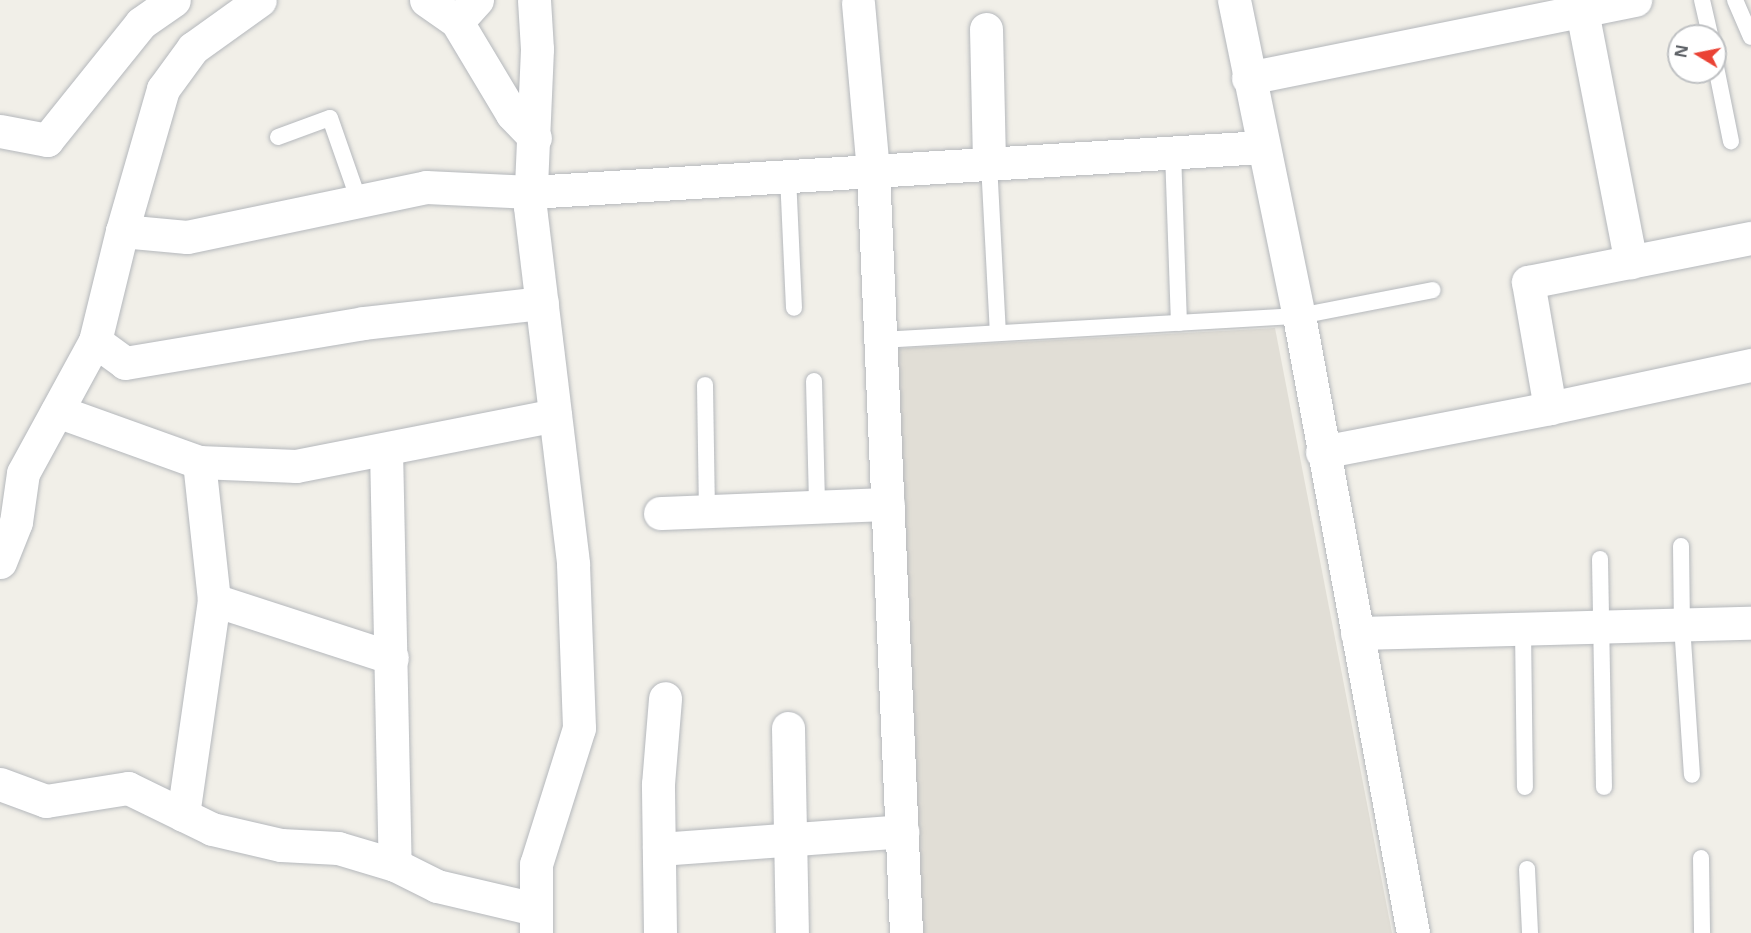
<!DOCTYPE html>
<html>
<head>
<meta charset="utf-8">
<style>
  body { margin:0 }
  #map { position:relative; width:1751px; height:933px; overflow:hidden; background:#f1efe8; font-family:"Open Sans",sans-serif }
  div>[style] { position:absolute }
  .education>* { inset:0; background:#e1ded6 }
  .roads { filter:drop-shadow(0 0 2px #b5b8bc) drop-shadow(0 0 2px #b5b8bc) }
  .service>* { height:16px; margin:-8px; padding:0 8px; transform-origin:8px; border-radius:8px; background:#fff }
  .minor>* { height:33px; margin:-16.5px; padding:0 16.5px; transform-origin:16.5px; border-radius:16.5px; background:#fff }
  span { translate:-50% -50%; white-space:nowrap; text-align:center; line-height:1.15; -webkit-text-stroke:5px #fff; paint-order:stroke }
  .north { position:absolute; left:1667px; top:24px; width:60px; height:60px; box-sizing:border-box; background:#fff; border:2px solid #bfc1c3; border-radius:50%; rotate:280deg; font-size:16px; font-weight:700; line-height:24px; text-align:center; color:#5f6368 }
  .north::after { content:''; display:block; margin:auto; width:21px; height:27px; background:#ea4335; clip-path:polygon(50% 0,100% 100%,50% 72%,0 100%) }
</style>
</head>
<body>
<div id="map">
  <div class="education">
    <div style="clip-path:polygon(1275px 328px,1392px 933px,918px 933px,890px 349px)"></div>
  </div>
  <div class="roads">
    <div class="service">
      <div style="left:1702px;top:0;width:37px;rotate:77deg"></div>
      <div style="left:1735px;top:0;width:40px;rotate:66.6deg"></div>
      <div style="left:1715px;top:62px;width:81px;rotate:78.6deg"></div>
      <div style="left:278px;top:137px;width:55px;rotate:-20.1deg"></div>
      <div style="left:330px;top:118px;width:88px;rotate:70.7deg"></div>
      <div style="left:1173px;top:152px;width:171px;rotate:88deg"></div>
      <div style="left:989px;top:163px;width:170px;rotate:87deg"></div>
      <div style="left:788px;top:176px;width:132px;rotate:87.4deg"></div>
      <div style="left:880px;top:340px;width:420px;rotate:-3.3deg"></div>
      <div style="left:1299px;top:316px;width:136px;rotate:-11deg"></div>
      <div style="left:814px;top:381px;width:126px;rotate:88.6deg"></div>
      <div style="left:705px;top:385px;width:126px;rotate:89.1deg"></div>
      <div style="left:1681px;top:546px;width:79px;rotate:89.3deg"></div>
      <div style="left:1682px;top:625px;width:150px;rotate:86.2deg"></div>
      <div style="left:1600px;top:559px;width:228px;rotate:89deg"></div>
      <div style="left:1523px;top:629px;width:158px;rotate:89.3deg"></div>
      <div style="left:1701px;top:858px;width:75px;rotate:89.2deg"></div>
      <div style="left:1527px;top:869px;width:64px;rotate:87.3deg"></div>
    </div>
    <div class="minor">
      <div style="left:426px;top:0;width:38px;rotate:35deg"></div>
      <div style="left:457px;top:22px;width:107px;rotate:59.1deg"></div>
      <div style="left:512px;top:114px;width:33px;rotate:46deg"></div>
      <div style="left:534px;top:0;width:49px;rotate:86.5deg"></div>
      <div style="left:537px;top:49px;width:158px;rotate:92.5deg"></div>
      <div style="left:530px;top:207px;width:360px;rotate:83.1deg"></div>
      <div style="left:573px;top:564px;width:164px;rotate:87.9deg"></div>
      <div style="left:579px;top:728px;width:143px;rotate:107.5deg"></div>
      <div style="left:536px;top:864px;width:69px;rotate:90deg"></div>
      <div style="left:1234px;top:0;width:323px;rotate:78.4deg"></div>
      <div style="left:1299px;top:316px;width:627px;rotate:79.53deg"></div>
      <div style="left:858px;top:3px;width:168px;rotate:84.9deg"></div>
      <div style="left:873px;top:170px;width:764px;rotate:87.52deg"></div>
      <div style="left:1582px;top:11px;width:256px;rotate:79deg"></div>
      <div style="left:457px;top:22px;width:30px;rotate:-48deg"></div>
      <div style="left:986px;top:29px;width:134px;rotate:88.7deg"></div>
      <div style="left:1248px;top:78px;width:395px;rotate:-11.4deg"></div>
      <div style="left:0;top:131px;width:48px;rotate:10.8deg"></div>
      <div style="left:47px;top:140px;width:150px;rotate:-51.2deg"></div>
      <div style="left:141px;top:23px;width:40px;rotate:-34.9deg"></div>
      <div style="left:122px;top:231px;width:65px;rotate:5.3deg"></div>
      <div style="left:187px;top:237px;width:244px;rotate:-11.8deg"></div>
      <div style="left:426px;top:187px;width:105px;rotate:2.7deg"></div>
      <div style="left:531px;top:192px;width:732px;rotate:-3.52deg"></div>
      <div style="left:95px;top:341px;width:37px;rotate:36deg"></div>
      <div style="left:125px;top:363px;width:241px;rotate:-9.5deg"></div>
      <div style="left:363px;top:323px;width:180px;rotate:-6.4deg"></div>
      <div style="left:1550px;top:408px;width:128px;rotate:-99.9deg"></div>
      <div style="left:1528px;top:282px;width:227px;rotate:-11.2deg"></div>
      <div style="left:57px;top:411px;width:151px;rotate:19.8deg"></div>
      <div style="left:199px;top:462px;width:97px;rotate:2.4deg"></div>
      <div style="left:296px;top:466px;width:264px;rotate:-11.1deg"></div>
      <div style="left:386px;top:449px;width:416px;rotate:88.8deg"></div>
      <div style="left:1322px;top:452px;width:232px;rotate:-10.9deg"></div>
      <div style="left:1550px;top:408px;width:206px;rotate:-12.1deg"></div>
      <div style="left:660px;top:513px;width:228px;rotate:-2.3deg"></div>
      <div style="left:0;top:562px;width:43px;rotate:-68.2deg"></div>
      <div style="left:16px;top:522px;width:49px;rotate:-81.9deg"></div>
      <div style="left:23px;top:473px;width:150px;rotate:-61.4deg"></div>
      <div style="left:95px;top:341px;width:113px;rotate:-76.2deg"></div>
      <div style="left:122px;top:231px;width:148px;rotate:-73.9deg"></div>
      <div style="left:163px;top:89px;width:51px;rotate:-53.8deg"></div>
      <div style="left:193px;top:48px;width:82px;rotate:-35.6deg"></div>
      <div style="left:214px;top:600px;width:187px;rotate:18deg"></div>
      <div style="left:1357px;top:633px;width:394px;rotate:-1.5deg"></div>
      <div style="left:788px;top:728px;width:205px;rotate:88.9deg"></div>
      <div style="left:0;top:784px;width:49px;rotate:20.3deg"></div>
      <div style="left:46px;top:801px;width:83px;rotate:-9deg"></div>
      <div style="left:128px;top:788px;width:93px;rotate:26deg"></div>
      <div style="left:212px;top:829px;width:71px;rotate:13.1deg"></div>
      <div style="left:281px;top:845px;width:57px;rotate:3deg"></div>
      <div style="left:338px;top:848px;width:59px;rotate:16.6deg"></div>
      <div style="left:395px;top:865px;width:47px;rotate:26.6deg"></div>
      <div style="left:437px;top:886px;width:101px;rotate:13.2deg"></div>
      <div style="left:183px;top:815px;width:217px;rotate:-81.8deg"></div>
      <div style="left:214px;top:600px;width:139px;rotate:-96.2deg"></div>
      <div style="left:659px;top:849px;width:244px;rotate:-4.2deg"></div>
      <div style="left:660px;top:933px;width:149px;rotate:-90.8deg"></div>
      <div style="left:658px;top:784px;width:86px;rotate:-85.3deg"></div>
    </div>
  </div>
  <div class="north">N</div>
</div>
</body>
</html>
